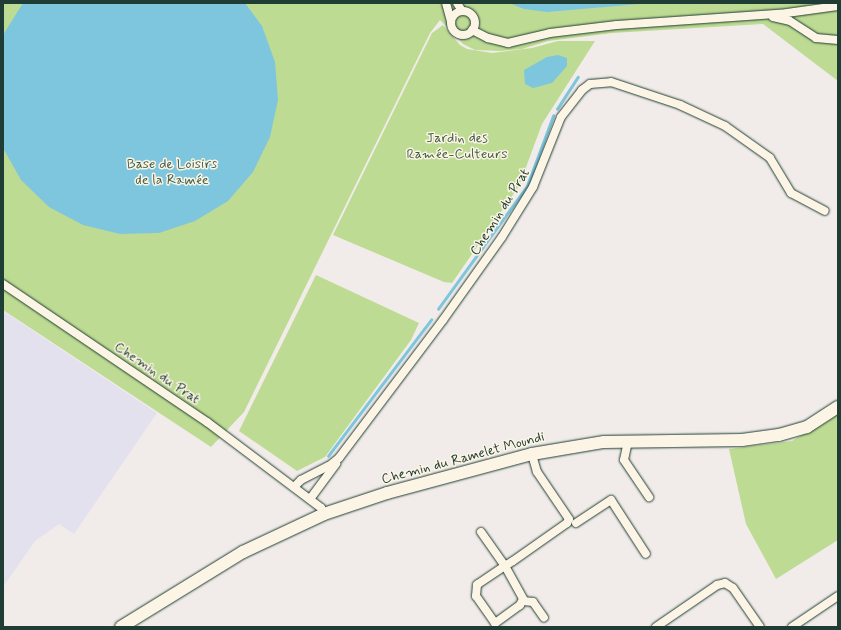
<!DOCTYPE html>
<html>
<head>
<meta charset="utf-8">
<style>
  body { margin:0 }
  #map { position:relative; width:841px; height:630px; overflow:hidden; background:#f1ece9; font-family:Mynerve,sans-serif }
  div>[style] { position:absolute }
  .built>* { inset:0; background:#e3e1ee }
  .green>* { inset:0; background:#bedb93 }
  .water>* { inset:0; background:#7ec6de }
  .stream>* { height:2.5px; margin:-1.25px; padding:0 1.25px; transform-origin:1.25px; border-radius:1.25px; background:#7ec6de }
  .roads { filter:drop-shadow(0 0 1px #1f3d34) drop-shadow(0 0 1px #1f3d34) }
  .minor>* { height:8px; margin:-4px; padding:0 4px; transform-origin:4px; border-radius:4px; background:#fcf5e5 }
  .minor>.ring { margin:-4px; padding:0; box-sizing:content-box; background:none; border:8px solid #fcf5e5; border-radius:50% }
  .secondary>* { height:12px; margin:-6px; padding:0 6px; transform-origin:6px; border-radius:6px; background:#fcf5e5 }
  span { translate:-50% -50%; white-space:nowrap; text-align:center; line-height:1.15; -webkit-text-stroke:3px #fcf5e5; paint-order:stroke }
  .park-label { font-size:14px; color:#3f5d47 }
  .street-label { font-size:14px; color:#1f3d34 }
  .frame { position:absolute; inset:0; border:4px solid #1f3d34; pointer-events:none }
</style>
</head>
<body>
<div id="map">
  <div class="built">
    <div style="clip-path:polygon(3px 311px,157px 413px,74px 534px,59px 524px,35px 541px,3px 587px)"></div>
  </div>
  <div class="green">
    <div style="clip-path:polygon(3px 3px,838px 3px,838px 81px,763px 24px,612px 33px,548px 41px,522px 49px,500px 51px,475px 50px,463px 44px,440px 20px,430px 33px,244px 412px,211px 447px,3px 310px)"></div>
    <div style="clip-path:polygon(443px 25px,460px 45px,467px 49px,492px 53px,532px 48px,558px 41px,595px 41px,542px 124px,519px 186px,452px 283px,444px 282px,333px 235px,432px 33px)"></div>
    <div style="clip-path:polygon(316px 275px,419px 323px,411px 340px,325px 457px,297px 471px,239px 431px)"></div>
    <div style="clip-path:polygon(838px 413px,838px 540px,776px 579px,746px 524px,729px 449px,792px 441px)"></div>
  </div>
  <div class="water">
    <div style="clip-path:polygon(23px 3px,245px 3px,262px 26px,275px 62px,278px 100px,270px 137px,253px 172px,228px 201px,195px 221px,159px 233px,120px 234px,83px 225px,49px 207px,21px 180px,3px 148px,3px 35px)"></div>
    <div style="clip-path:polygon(509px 3px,651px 3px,547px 12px,524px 9px)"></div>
    <div style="clip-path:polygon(558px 55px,567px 58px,567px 66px,552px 83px,533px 88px,525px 84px,524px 70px,547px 57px)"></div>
  </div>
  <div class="stream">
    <div style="left:557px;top:109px;width:38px;rotate:-57deg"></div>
    <div style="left:438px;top:309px;width:152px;rotate:-54.1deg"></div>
    <div style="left:527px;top:186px;width:75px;rotate:-69.6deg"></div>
    <div style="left:328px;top:456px;width:171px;rotate:-52.9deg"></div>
  </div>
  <div class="roads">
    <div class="minor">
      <div style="left:446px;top:3px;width:20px;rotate:75deg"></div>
      <div style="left:457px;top:3px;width:9px;rotate:58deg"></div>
      <div class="ring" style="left:451px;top:11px;width:16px;height:16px"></div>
      <div style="left:773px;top:17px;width:17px;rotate:13deg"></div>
      <div style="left:790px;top:21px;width:31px;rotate:33deg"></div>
      <div style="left:816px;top:38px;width:22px;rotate:5deg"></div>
      <div style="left:472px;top:30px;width:18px;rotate:27deg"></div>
      <div style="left:488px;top:38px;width:21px;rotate:14deg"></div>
      <div style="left:508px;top:43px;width:43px;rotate:-13.4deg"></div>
      <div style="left:550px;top:33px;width:67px;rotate:-6.8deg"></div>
      <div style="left:617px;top:25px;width:170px;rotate:-4deg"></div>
      <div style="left:787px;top:13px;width:51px;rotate:-7.8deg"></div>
      <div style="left:3px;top:284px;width:246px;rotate:34.1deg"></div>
      <div style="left:207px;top:422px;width:143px;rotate:37deg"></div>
      <div style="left:321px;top:508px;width:7px;rotate:63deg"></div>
      <div style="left:628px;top:441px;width:19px;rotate:102deg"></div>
      <div style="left:624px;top:460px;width:45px;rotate:56deg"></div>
      <div style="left:294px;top:487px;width:10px;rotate:-45deg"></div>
      <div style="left:301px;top:480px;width:31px;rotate:-27deg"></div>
      <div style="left:329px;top:466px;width:13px;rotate:-39deg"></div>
      <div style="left:339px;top:458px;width:173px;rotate:-53deg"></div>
      <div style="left:443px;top:320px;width:102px;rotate:-54.6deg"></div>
      <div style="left:502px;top:237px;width:59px;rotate:-58.2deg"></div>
      <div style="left:533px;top:187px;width:75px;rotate:-68.2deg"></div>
      <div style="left:561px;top:117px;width:34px;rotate:-52deg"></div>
      <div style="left:582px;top:90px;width:10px;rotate:-37deg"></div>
      <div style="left:590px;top:84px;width:21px;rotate:-5deg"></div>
      <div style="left:611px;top:82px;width:73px;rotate:18.4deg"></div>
      <div style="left:680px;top:105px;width:50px;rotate:25deg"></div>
      <div style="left:725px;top:126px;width:55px;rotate:35.4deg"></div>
      <div style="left:770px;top:158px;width:41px;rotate:59deg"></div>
      <div style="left:791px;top:193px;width:38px;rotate:28deg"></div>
      <div style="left:310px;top:499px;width:44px;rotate:-53.4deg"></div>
      <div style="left:576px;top:523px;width:42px;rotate:-33.3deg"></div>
      <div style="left:611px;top:500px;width:64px;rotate:57.1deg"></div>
      <div style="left:481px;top:532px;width:42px;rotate:54.8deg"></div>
      <div style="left:505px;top:566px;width:38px;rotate:61deg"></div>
      <div style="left:523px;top:599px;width:7px;rotate:117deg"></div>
      <div style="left:520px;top:605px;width:31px;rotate:144deg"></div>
      <div style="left:495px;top:623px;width:33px;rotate:-125deg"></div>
      <div style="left:476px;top:596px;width:11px;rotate:-85deg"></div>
      <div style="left:477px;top:585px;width:1px;rotate:-45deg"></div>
      <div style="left:478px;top:584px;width:32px;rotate:-34deg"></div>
      <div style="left:505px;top:566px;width:9px;rotate:-32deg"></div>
      <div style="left:513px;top:561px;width:66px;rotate:-35.1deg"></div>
      <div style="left:567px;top:523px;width:4px;rotate:-63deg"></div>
      <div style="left:569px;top:519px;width:57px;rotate:-124.2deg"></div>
      <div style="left:537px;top:472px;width:19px;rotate:-106deg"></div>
      <div style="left:523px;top:601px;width:10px;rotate:6deg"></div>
      <div style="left:533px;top:602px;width:19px;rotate:55deg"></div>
      <div style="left:656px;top:627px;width:74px;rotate:-34.5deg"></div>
      <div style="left:717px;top:585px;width:8px;rotate:-14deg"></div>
      <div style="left:725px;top:583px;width:9px;rotate:32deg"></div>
      <div style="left:733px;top:588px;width:47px;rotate:55.3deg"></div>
      <div style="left:792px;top:627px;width:55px;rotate:-34deg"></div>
    </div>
    <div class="secondary">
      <div style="left:121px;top:627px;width:143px;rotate:-31.6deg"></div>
      <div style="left:243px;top:552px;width:89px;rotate:-25.1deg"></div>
      <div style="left:324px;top:514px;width:66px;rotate:-18.4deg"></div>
      <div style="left:387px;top:493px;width:150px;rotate:-15.1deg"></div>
      <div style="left:532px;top:454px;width:73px;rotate:-9.5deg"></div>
      <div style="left:604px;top:442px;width:138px;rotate:-0.8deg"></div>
      <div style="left:742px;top:440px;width:37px;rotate:-8deg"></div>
      <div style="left:779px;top:435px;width:29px;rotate:-16deg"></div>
      <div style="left:807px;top:427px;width:37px;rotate:-33deg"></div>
    </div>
  </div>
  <div class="park-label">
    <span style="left:457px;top:146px">Jardin des<br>Ramée-Culteurs</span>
    <span style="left:172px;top:172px">Base de Loisirs<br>de la Ramée</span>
  </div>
  <div class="street-label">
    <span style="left:500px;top:212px;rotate:-58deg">Chemin du Prat</span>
    <span style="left:157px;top:373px;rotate:34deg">Chemin du Prat</span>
    <span style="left:463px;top:458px;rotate:-15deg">Chemin du Ramelet Moundi</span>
  </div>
  <div class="frame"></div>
</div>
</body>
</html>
